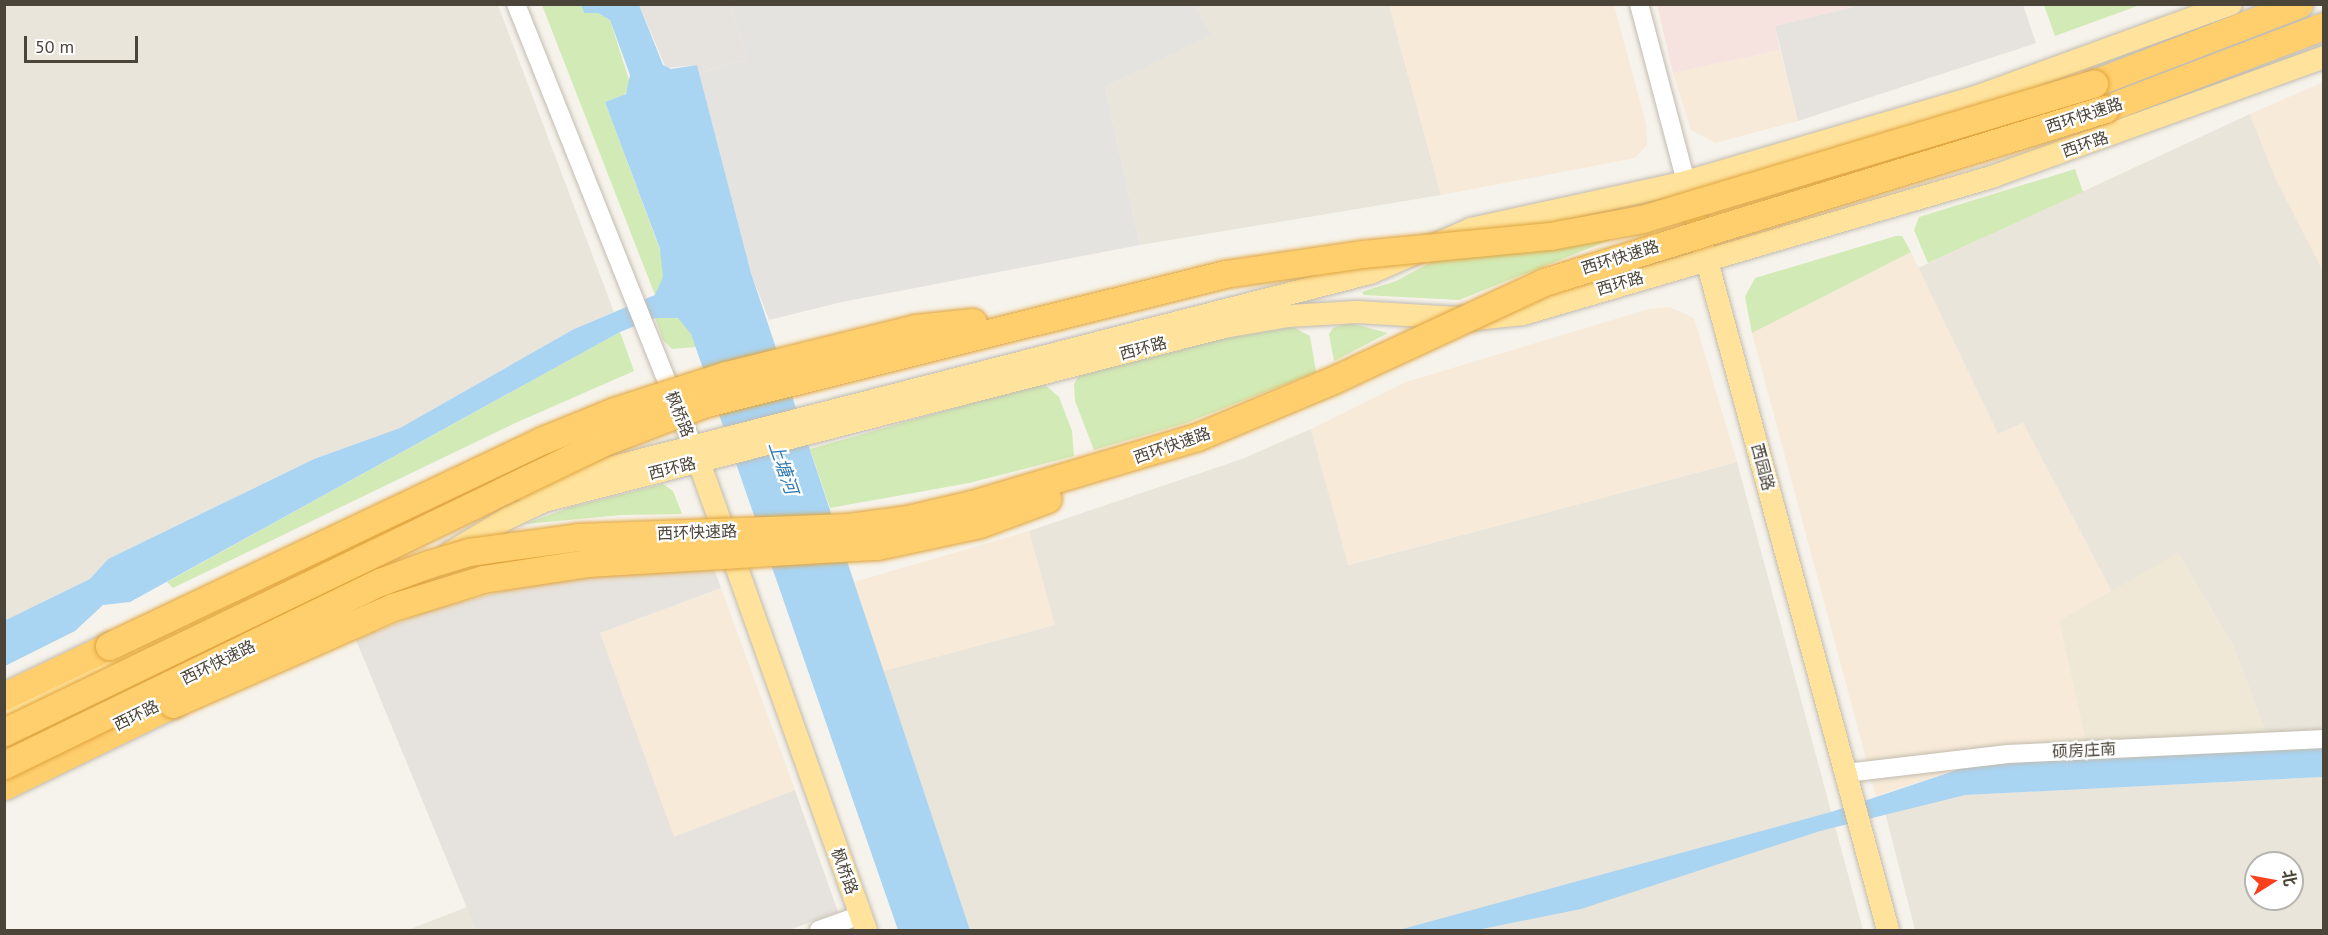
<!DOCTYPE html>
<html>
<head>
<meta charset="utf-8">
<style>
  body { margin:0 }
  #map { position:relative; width:2328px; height:935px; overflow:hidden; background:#f6f3ec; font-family:"PT Sans","Noto Sans SC",sans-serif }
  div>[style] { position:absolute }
  .residential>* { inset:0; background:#eae5da }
  .commercial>* { inset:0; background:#f7ead8 }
  .industrial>* { inset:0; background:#e6e2dd }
  .education>* { inset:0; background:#efe8d6 }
  .medical>* { inset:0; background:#f6e3e0 }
  .green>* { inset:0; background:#d2eab5 }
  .parking>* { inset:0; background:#e5e3e0 }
  .water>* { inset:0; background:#a9d4f2 }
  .roads { filter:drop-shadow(0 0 2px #c2bbae) drop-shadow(0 0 2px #c2bbae) }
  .minor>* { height:18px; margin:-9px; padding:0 9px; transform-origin:9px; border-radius:9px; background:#fff }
  .major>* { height:22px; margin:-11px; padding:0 11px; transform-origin:11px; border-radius:11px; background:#ffe39c }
  .highway>* { height:27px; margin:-13.5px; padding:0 13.5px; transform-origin:13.5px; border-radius:13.5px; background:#ffcf6e }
  .bridges { filter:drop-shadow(0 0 2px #e0a43c) drop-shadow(0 0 2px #e0a43c) }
  .highway-bridge>* { height:27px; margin:-13.5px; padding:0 13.5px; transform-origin:13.5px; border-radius:13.5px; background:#ffcf6e }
  span { translate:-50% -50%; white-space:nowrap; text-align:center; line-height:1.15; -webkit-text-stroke:4.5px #fff; paint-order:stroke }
  .street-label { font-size:16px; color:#4b4439 }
  .water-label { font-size:18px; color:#2e7ab2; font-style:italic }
  .frame { position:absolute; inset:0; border:6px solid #4b4439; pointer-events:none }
  .north { position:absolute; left:2244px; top:851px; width:60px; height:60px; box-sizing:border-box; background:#fff; border:2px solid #b7b4b0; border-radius:50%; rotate:79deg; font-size:16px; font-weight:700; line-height:24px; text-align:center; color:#4b4439 }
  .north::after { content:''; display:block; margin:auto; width:21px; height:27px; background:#fc3f1d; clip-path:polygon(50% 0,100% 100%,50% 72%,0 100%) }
  .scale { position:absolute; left:24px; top:36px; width:114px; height:27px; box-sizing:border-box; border:3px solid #4b4439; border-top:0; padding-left:8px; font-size:18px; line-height:21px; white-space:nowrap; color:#4b4439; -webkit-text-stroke:4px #fff; paint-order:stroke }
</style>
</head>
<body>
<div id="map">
  <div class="residential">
    <div style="clip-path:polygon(4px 5px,498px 5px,614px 312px,574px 329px,400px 428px,314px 459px,108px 559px,90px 579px,5px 621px)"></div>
    <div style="clip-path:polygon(1194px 5px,1389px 5px,1441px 195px,1140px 245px,1105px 87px,1210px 35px)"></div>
    <div style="clip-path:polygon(2250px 114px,2275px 177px,2323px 271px,2323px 747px,2272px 750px,2234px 648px,2178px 553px,2112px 592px,2023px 423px,1998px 434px,1918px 268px)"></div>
    <div style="clip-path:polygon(1311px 429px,1349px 565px,1737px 462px,1863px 930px,970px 930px,883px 671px,1054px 625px,1029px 531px,1242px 459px)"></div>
    <div style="clip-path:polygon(evenodd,2323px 777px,2323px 930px,1915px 930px,1885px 812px,1965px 795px,2323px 777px,2256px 863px,2292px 863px,2292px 899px,2256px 899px,2256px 863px)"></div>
    <div style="clip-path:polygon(467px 907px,476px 930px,408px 930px)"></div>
  </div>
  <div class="commercial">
    <div style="clip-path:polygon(1389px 5px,1614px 5px,1646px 124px,1647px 145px,1635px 158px,1441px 195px)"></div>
    <div style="clip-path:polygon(1780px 50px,1798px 121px,1715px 143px,1691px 130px,1673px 73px)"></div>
    <div style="clip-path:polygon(2323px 82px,2323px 271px,2275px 177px,2250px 114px)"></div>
    <div style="clip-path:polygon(1911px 252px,1998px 434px,2023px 423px,2112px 592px,2059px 621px,2090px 760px,1975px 764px,1876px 796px,1752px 333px)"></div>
    <div style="clip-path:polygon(1669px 307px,1694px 318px,1737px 462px,1348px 565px,1311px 429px,1406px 382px,1649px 309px)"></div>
    <div style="clip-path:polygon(1029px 531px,1055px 625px,883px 671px,854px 582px)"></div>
    <div style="clip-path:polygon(721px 588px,795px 790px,674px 838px,600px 633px)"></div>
  </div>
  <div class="industrial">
    <div style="clip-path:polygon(639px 5px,729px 5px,747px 59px,699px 73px,697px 65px,666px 68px)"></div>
    <div style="clip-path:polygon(1861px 5px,2023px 5px,2036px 43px,1798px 121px,1775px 26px)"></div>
    <div style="clip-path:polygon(713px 566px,721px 588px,600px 633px,674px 837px,795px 790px,838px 912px,789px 930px,476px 930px,356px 640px,427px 611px,545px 580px)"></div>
  </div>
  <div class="education">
    <div style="clip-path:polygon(2178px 553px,2234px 648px,2272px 750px,2090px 760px,2059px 621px)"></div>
  </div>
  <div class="medical">
    <div style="clip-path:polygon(1657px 5px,1657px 4px,1861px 5px,1775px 26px,1780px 50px,1673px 73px)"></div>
  </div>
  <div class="green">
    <div style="clip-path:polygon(542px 5px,581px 5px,584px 13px,598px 13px,610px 20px,631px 86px,624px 95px,605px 102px,696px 347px,672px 349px,663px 340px,655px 318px,655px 295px)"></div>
    <div style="clip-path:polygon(2044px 5px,2044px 4px,2140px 5px,2055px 36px)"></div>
    <div style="clip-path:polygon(2075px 169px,2083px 192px,1928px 263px,1914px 230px,1919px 217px)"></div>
    <div style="clip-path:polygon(1896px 236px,1902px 236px,1911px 252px,1752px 333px,1745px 297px,1755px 278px)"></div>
    <div style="clip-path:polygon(1615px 238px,1459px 300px,1364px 295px,1362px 292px,1396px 281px,1437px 259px,1507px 254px)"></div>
    <div style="clip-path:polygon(1350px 323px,1388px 333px,1334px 361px,1329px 334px,1333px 328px)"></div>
    <div style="clip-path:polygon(1293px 327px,1310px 336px,1316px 372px,1186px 423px,1094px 450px,1075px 401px,1074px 384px,1081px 372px,1188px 344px)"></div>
    <div style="clip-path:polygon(620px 332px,634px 371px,513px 424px,173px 588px,167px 582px)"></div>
    <div style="clip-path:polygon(1043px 383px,1059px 397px,1072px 431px,1074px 456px,969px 483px,830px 508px,810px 449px)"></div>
    <div style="clip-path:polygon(663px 484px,673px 491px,682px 514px,622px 515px,525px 524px,571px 507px)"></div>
  </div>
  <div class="parking">
    <div style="clip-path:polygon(729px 5px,1194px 5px,1211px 35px,1105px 87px,1140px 245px,842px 302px,769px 320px,751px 273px,699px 73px,747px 59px)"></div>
  </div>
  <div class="water">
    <div style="clip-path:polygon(581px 5px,639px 5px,663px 65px,671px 69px,697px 65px,751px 273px,970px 930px,898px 930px,691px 334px,678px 318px,655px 318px,620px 332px,130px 602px,103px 605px,75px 631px,5px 666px,4px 621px,90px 579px,108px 559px,314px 459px,400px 428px,574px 329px,655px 295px,663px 277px,660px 249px,605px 102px,626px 94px,630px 75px,610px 20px,598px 13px,584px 13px)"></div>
    <div style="clip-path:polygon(2323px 747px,2323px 777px,1965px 795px,1820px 831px,1581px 909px,1477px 930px,1399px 930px,1831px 812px,1975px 764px)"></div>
  </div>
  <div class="roads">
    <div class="minor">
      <div style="left:516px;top:4px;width:476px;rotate:68.2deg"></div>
      <div style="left:1639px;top:4px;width:184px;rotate:75.2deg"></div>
      <div style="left:1846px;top:773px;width:163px;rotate:-6.7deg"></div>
      <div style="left:2008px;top:754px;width:316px;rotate:-2.7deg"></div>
      <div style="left:819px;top:930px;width:45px;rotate:-19.7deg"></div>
    </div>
    <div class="major">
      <div style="left:1687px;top:187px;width:770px;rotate:74.86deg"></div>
      <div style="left:694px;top:448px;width:512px;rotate:70.36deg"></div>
      <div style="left:524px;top:490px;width:873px;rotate:-14.39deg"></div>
      <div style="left:1370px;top:273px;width:110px;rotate:-23.5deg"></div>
      <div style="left:1471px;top:229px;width:220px;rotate:-12.3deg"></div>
      <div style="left:1686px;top:182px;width:308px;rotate:-16.4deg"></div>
      <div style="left:1981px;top:95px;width:266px;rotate:-20deg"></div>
      <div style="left:450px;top:553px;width:68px;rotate:-31.1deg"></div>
      <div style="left:508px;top:518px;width:40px;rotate:-25deg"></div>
      <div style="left:544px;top:501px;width:702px;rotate:-14.35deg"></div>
      <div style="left:1224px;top:327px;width:65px;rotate:-9.8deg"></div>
      <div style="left:1288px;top:316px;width:69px;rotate:-3.3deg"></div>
      <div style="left:1357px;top:312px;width:118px;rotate:3.4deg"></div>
      <div style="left:1475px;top:319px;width:48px;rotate:-5.9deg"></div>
      <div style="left:1523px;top:314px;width:491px;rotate:-16.3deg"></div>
      <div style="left:1994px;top:176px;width:351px;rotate:-19.8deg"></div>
      <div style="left:344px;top:615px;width:78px;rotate:-29.2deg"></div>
      <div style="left:4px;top:713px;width:395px;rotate:-25.7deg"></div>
      <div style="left:360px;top:542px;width:49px;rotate:-17.7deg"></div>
    </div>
    <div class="highway">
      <div style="left:2094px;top:83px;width:220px;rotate:-21.1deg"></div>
      <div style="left:2105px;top:109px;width:234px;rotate:-20.8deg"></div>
      <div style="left:4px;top:696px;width:116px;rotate:-25.5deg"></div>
      <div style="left:4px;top:786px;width:188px;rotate:-25.9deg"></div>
    </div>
  </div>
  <div class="bridges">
    <div class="highway-bridge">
      <div style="left:109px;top:646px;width:480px;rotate:-25.4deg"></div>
      <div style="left:543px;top:440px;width:77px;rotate:-22.2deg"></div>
      <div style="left:614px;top:411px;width:118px;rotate:-17.8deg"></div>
      <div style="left:726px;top:375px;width:196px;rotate:-13.9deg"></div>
      <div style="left:916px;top:328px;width:57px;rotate:-6deg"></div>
      <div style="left:173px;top:704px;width:240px;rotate:-23.8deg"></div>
      <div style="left:393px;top:607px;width:94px;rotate:-17.3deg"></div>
      <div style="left:483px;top:579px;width:105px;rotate:-8.7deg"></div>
      <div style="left:587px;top:563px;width:290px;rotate:-3.4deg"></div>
      <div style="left:877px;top:546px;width:105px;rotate:-12.1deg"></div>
      <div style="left:980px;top:524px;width:72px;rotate:-20.5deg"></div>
      <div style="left:4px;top:732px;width:669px;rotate:-25.8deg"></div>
      <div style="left:606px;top:441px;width:104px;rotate:-20.9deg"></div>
      <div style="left:703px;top:404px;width:538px;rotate:-13.98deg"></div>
      <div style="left:1225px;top:274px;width:138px;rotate:-8.3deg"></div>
      <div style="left:1362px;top:254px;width:189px;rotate:-5.5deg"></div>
      <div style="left:1550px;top:236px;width:94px;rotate:-10.5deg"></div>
      <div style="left:1642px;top:219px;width:472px;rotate:-16.7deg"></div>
      <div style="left:4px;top:765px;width:418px;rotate:-26deg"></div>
      <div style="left:380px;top:582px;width:52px;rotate:-20.2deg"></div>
      <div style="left:429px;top:564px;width:42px;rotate:-16.7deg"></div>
      <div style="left:469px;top:552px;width:110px;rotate:-7.8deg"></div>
      <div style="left:578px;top:537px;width:271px;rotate:-2.1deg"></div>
      <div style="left:849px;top:527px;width:60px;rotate:-7.7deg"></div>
      <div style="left:908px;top:519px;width:66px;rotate:-13.2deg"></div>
      <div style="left:972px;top:504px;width:235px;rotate:-16.6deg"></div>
      <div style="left:1197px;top:437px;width:147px;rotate:-22.7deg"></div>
      <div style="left:1333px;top:380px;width:233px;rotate:-24.9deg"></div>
      <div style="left:1544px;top:282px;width:587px;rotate:-17.14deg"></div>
    </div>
  </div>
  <div class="street-label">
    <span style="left:2084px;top:115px;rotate:-18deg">西环快速路</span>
    <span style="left:2085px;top:144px;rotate:-19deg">西环路</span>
    <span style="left:1620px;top:257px;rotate:-17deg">西环快速路</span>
    <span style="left:1620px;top:283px;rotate:-16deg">西环路</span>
    <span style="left:1143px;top:348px;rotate:-15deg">西环路</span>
    <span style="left:680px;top:414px;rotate:68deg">枫桥路</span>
    <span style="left:1172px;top:445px;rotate:-19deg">西环快速路</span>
    <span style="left:1763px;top:467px;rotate:75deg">西园路</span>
    <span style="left:672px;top:468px;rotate:-14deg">西环路</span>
    <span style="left:697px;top:532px;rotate:-2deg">西环快速路</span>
    <span style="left:218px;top:662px;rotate:-26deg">西环快速路</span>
    <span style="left:136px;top:715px;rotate:-26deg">西环路</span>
    <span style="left:2084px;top:750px;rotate:-3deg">硕房庄南</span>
    <span style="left:845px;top:871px;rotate:70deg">枫桥路</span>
  </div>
  <div class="water-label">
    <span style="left:783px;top:468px;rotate:71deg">上塘河</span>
  </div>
  <div class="frame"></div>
  <div class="north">北</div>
  <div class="scale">50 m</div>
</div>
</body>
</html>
